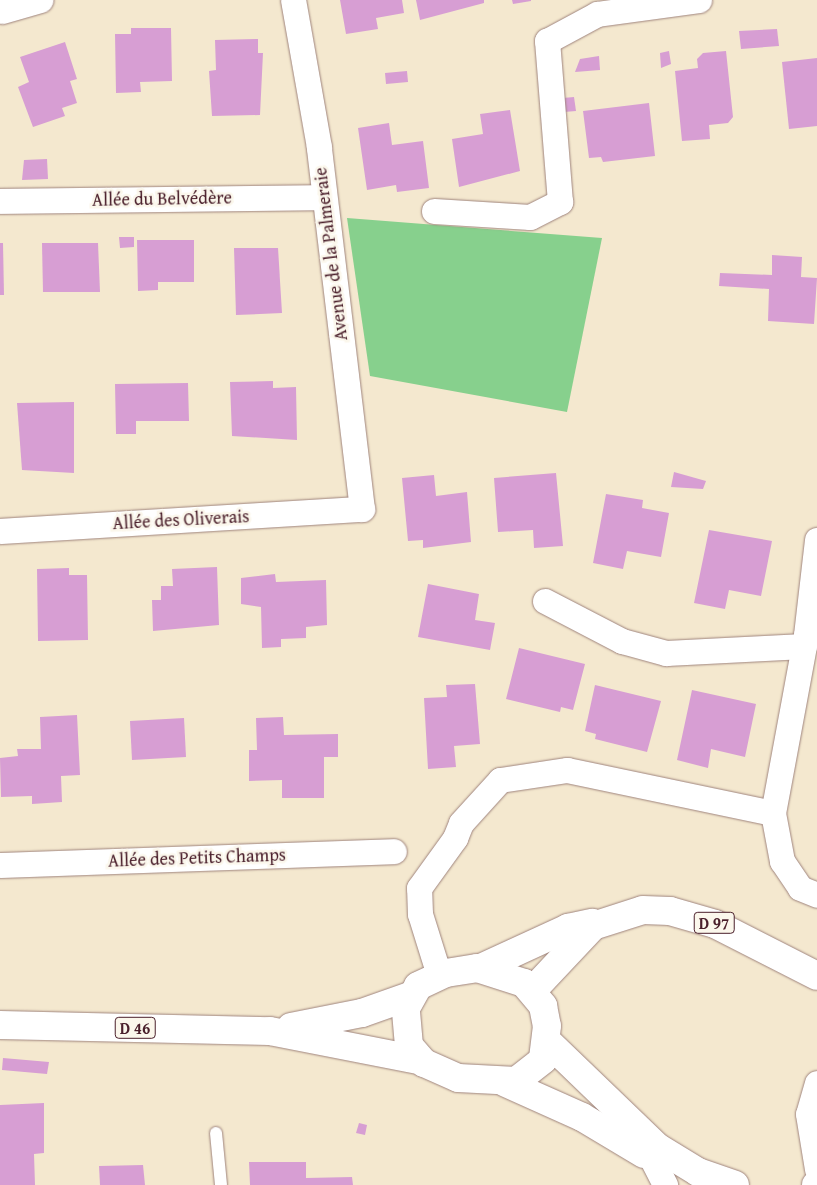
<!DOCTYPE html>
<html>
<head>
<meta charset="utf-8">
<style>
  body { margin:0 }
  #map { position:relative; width:817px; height:1185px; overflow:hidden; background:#f4e8cf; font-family:"Gentium Book Plus",serif }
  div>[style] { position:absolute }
  .green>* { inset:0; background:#87d08d }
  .building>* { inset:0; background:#d79ed3 }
  .roads { filter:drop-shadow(0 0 1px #9f847d) drop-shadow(0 0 1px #9f847d) }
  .service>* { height:12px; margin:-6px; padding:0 6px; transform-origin:6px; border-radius:6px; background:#fff }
  .minor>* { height:25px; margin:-12.5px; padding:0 12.5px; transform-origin:12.5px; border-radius:12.5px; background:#fff }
  .primary>* { height:28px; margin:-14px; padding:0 14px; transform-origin:14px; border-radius:14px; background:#fff }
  span { translate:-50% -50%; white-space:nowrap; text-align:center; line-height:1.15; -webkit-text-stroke:5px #fbf7ec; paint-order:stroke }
  .shield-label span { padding:1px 4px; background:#fbf7ec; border:1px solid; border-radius:4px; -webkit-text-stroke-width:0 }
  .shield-label { font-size:16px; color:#4a1f2b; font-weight:700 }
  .street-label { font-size:18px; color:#4a1f2b }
</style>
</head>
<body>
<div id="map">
  <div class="green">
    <div style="clip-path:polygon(347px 218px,602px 238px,567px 412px,370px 376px)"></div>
  </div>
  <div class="building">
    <div style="clip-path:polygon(340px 0,402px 0,404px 13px,376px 18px,378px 29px,346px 34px)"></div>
    <div style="clip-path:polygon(416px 0,484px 0,484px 3px,420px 20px)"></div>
    <div style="clip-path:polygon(512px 0,531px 0,531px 1px,513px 4px)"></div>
    <div style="clip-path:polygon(131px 28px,171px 28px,172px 81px,140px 82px,141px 92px,116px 93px,115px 34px,131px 34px)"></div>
    <div style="clip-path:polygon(777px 29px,779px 46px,741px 49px,739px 31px)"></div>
    <div style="clip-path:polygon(258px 39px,258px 53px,263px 53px,260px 115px,212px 116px,209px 71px,216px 70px,215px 40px)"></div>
    <div style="clip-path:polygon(65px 42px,77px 79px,70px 81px,77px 103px,62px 108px,65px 116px,33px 127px,18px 87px,29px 82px,20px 57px)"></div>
    <div style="clip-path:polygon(669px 51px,671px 64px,661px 68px,660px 53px)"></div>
    <div style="clip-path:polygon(726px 51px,733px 117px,728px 123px,709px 125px,710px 139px,682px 141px,675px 71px,698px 68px,697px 59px,703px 53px)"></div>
    <div style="clip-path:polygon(599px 56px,600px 70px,575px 72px,580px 59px)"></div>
    <div style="clip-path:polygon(817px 58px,817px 126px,789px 129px,782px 62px)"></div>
    <div style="clip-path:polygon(407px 71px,408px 82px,386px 84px,385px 73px)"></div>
    <div style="clip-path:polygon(574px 97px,576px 111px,564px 112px,563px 98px)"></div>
    <div style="clip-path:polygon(649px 103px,655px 156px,603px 162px,601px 157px,589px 158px,583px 111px)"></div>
    <div style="clip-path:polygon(510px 110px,520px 171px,459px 187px,452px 139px,483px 134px,480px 114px)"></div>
    <div style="clip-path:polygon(389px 123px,392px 145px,423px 141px,429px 188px,397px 192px,396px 185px,367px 190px,358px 128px)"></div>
    <div style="clip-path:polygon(47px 159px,48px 179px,22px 180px,24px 160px)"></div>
    <div style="clip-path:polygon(119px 237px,134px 237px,134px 247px,120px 248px)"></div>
    <div style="clip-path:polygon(137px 240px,194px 240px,194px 282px,158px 282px,158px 290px,138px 291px)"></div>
    <div style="clip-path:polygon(0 243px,3px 243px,4px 295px,0 295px)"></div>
    <div style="clip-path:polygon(42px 243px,98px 243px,100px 292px,43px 292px)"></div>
    <div style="clip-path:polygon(234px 248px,278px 248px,282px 313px,236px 315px)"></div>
    <div style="clip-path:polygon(772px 255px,802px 257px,801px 277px,817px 278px,814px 324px,768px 321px,769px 289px,719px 286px,720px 273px,772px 275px)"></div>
    <div style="clip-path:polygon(273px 381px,273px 388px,296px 387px,297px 440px,232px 436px,230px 382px)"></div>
    <div style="clip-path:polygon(188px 383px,189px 421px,136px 421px,136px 434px,116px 434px,115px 384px)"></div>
    <div style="clip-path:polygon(74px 402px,74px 473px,22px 470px,17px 403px)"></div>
    <div style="clip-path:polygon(674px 472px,706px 481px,703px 489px,671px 487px)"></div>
    <div style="clip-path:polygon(556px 473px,563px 546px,534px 548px,533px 530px,498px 532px,494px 478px)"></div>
    <div style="clip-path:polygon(434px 475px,436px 496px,467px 492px,471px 542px,423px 548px,423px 540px,408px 541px,402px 478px)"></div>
    <div style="clip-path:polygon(606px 494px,643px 500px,642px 508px,669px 513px,661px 557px,627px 551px,623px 569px,593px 563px)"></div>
    <div style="clip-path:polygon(709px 530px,772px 541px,761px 596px,729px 590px,725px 609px,694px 603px)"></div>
    <div style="clip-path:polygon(217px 567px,219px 625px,153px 631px,152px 600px,161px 600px,161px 586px,173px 586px,172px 569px)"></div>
    <div style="clip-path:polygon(69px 568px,69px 575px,87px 575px,88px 640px,38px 641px,37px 569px)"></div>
    <div style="clip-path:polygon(275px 574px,276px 582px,326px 580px,327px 625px,306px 627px,306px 638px,281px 639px,281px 647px,262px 648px,261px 607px,241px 604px,241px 578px)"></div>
    <div style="clip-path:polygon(428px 584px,479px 594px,475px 620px,495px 623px,490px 650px,418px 637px)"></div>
    <div style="clip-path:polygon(519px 648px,585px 664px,573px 710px,561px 707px,560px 712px,506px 699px)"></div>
    <div style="clip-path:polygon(475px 684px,480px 744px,454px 746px,456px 767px,428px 769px,424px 698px,447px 697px,446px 685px)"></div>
    <div style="clip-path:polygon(595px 685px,661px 701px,647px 752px,595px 739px,596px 734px,585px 731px)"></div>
    <div style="clip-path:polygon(692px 690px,756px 704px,745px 757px,711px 749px,708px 768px,677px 760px)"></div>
    <div style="clip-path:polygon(77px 715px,80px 775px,61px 776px,62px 802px,32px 804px,32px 796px,1px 797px,0 758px,18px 756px,17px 749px,41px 749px,40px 717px)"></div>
    <div style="clip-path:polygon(283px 717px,284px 735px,338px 734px,338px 757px,324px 757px,324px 798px,282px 798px,282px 780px,249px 781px,249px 750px,257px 750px,256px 718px)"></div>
    <div style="clip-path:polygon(184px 718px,186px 757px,132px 760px,130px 721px)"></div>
    <div style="clip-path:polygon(3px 1058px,49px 1062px,47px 1074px,2px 1070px)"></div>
    <div style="clip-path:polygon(44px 1103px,44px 1153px,34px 1154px,35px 1185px,0 1185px,0 1105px)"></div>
    <div style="clip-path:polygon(359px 1123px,367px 1125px,365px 1135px,356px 1133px)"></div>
    <div style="clip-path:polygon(249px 1162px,306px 1162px,306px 1178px,352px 1177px,353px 1185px,250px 1185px)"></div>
    <div style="clip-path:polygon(143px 1165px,145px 1185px,100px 1185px,99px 1166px)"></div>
  </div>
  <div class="roads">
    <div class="service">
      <div style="left:216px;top:1133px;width:52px;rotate:84.5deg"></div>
    </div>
    <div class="minor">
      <div style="left:2px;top:11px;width:40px;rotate:-16deg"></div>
      <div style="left:0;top:201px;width:324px;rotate:-0.7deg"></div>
      <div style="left:434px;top:211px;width:96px;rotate:3.6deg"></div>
      <div style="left:530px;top:217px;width:34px;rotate:-27deg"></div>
      <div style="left:560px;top:202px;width:162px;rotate:-94.6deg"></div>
      <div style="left:547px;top:41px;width:57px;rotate:-28.4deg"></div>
      <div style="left:597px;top:14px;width:103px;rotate:-7.8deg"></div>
      <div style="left:0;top:531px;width:363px;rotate:-3.5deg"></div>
      <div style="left:362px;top:509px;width:365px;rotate:-96.8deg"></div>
      <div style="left:319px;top:147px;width:149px;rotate:-100deg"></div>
      <div style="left:545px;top:601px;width:87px;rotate:27.5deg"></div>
      <div style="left:622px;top:641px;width:46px;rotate:15.3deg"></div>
      <div style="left:666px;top:653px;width:138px;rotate:-2.9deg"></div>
      <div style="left:773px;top:813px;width:49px;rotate:79.4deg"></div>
      <div style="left:782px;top:861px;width:32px;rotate:56deg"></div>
      <div style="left:800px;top:888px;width:18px;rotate:22deg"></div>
      <div style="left:0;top:865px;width:394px;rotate:-2deg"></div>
      <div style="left:439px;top:975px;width:64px;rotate:-107.3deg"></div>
      <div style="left:420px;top:914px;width:26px;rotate:-92deg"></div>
      <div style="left:419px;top:888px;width:62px;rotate:-54.2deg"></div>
      <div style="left:455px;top:838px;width:16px;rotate:-68deg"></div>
      <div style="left:461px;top:823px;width:58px;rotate:-47.8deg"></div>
      <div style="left:500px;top:780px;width:68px;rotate:-8.5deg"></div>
      <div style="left:567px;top:770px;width:210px;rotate:11.8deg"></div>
      <div style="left:773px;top:813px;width:181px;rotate:-79.5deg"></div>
      <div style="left:806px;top:635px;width:96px;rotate:-83.4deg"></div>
      <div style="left:817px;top:1083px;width:32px;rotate:106deg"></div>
      <div style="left:808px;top:1114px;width:56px;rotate:80.7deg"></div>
      <div style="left:652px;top:1159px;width:29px;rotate:63deg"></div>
    </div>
    <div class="primary">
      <div style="left:477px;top:968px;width:49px;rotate:17.7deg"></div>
      <div style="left:524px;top:983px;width:30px;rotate:50deg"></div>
      <div style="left:543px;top:1006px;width:20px;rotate:79deg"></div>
      <div style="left:547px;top:1026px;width:34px;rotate:97deg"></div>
      <div style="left:543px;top:1060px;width:34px;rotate:142deg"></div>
      <div style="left:516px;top:1081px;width:58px;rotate:-177deg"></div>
      <div style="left:458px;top:1078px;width:37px;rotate:-156deg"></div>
      <div style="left:424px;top:1063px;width:23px;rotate:-131deg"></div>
      <div style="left:409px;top:1046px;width:38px;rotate:-95deg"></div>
      <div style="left:406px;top:1008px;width:25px;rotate:-61deg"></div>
      <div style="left:418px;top:986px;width:31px;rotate:-25deg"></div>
      <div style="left:446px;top:973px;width:31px;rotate:-9deg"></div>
      <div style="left:481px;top:968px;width:96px;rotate:-24.7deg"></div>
      <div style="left:568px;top:928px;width:25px;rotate:-12deg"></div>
      <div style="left:533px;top:990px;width:88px;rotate:-46.8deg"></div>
      <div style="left:593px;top:926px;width:52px;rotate:-17.7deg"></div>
      <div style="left:643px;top:910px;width:27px;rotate:2deg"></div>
      <div style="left:670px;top:911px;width:47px;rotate:16.1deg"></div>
      <div style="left:715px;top:924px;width:114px;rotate:27deg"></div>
      <div style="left:0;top:1025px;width:270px;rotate:1.3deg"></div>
      <div style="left:270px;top:1031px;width:151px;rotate:11.1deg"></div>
      <div style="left:291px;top:1027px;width:72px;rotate:-11.2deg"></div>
      <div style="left:362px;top:1013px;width:51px;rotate:-19.5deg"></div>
      <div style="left:547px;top:1041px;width:153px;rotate:43.9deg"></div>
      <div style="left:657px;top:1147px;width:48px;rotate:31.4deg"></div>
      <div style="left:698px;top:1172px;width:39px;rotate:19deg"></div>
      <div style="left:506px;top:1083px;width:83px;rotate:24.1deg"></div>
      <div style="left:582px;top:1117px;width:72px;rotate:30.8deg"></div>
      <div style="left:816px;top:1185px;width:1px"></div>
    </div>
  </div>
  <div class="shield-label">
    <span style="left:714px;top:923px">D 97</span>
    <span style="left:135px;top:1028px">D 46</span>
  </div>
  <div class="street-label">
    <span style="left:162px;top:199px;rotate:-1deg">Allée du Belvédère</span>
    <span style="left:331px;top:254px;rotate:-97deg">Avenue de la Palmeraie</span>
    <span style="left:181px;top:520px;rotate:-3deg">Allée des Oliverais</span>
    <span style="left:197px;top:858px;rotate:-2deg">Allée des Petits Champs</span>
  </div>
</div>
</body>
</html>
